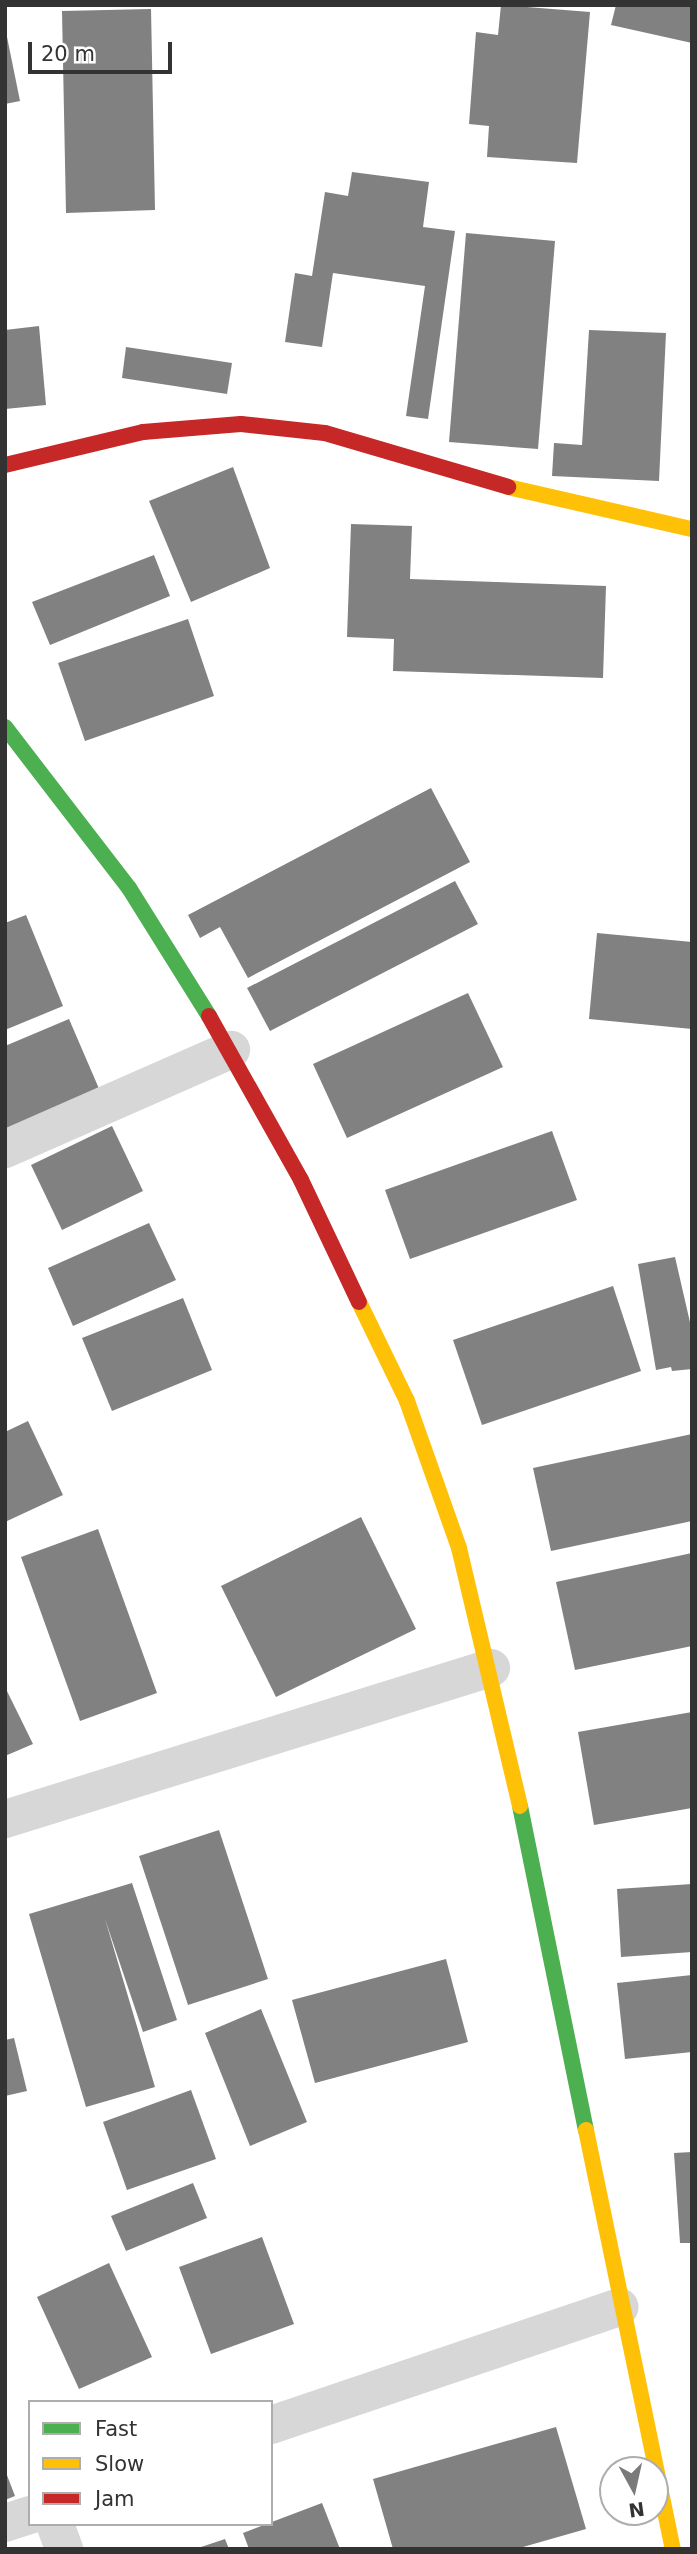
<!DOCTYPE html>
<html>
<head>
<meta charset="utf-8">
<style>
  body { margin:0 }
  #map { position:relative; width:697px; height:2554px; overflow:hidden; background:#fff; font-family:"DejaVu Sans",sans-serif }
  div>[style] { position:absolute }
  .building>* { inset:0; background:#818181 }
  .street>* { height:38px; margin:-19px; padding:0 19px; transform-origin:19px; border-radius:19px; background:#d7d7d7 }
  .fast>* { height:16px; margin:-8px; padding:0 8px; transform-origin:8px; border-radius:8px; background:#4caf50 }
  .slow>* { height:16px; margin:-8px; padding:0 8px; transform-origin:8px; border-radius:8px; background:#ffc107 }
  .jam>* { height:16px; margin:-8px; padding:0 8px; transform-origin:8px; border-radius:8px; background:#c62828 }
  span { translate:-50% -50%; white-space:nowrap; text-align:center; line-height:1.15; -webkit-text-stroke:7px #fff; paint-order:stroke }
  .frame { position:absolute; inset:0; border:7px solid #333; pointer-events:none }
  .legend { position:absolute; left:28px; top:2400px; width:245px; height:126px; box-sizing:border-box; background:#fff; border:2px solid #adadad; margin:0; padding:9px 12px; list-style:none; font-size:21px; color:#333 }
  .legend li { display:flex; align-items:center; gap:14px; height:35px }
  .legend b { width:35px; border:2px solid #adadad }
  .north { position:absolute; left:599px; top:2456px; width:70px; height:70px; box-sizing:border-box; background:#fff; border:2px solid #adadad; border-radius:50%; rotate:172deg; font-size:19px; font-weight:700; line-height:28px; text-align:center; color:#333 }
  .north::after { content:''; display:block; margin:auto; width:24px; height:32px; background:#7a7a7a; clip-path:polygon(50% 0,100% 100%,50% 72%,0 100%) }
  .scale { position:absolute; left:28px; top:42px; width:144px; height:32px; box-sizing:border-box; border:4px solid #333; border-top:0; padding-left:9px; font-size:21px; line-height:24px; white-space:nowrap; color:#333; -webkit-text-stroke:5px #fff; paint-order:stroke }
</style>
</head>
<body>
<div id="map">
  <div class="building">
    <div style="clip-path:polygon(501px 5px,590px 12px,577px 163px,487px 157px,489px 126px,469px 124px,476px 32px,498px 35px)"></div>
    <div style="clip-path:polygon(616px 5px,692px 7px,692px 43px,611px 25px)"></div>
    <div style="clip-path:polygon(151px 9px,155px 210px,66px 213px,62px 11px)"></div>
    <div style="clip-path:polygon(5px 27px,20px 101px,5px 104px)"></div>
    <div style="clip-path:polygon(352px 172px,429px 182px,423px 227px,455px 231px,428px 419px,406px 416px,425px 286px,333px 273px,322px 347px,285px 342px,295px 273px,312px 276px,325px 192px,348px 196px)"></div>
    <div style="clip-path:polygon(466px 233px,555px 241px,538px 449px,449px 442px)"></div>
    <div style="clip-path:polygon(39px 326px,46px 405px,5px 409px,5px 330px)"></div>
    <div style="clip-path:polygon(589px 330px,666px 333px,659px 481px,552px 476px,554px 443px,582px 445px)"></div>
    <div style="clip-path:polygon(126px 347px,232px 363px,227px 394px,122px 378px)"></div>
    <div style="clip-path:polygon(233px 467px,270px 568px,191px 602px,149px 501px)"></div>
    <div style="clip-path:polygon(351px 524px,412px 526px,410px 579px,606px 586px,603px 678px,393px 671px,394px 639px,347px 637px)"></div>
    <div style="clip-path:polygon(154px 555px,170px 596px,50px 645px,32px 602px)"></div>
    <div style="clip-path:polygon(188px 619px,214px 696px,85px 741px,58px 663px)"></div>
    <div style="clip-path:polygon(431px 788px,470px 862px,248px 978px,220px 927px,200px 938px,188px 915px)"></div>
    <div style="clip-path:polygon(455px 881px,478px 924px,270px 1031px,247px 988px)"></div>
    <div style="clip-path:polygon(26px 915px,63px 1006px,5px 1030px,5px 923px)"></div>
    <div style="clip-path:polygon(597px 933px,692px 942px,692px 1029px,589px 1019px)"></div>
    <div style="clip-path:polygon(468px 993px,503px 1067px,347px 1138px,313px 1064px)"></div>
    <div style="clip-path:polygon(69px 1019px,100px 1091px,5px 1131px,5px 1046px)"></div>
    <div style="clip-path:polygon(112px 1126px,143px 1191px,62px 1230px,31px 1165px)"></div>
    <div style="clip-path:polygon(552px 1131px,577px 1200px,410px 1259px,385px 1190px)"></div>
    <div style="clip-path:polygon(149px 1223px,176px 1280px,73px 1326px,48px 1268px)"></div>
    <div style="clip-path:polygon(675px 1257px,692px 1331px,692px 1369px,672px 1371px,671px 1367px,656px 1370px,638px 1264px)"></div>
    <div style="clip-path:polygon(613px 1286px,641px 1371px,482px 1425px,453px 1340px)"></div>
    <div style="clip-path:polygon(183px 1298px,212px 1370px,112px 1411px,82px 1338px)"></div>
    <div style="clip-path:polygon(28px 1421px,63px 1495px,5px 1522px,5px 1432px)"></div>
    <div style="clip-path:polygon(692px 1434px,692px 1521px,551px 1551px,533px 1468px)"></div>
    <div style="clip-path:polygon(361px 1517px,416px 1629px,276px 1697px,221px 1586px)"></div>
    <div style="clip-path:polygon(98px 1529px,157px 1693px,80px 1721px,21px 1557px)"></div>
    <div style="clip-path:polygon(692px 1553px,692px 1646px,575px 1670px,556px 1582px)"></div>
    <div style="clip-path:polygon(5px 1687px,33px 1744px,5px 1756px)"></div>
    <div style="clip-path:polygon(692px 1712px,692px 1808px,594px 1825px,578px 1732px)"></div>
    <div style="clip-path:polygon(219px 1830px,268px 1979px,188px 2005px,139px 1856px)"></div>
    <div style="clip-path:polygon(132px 1883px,177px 2020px,143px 2032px,105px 1919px,155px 2087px,86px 2107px,29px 1914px)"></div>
    <div style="clip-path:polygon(692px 1884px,692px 1952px,621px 1957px,617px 1889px)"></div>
    <div style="clip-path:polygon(446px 1959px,468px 2042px,315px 2083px,292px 2000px)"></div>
    <div style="clip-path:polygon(692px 1975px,692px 2052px,625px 2059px,617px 1983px)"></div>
    <div style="clip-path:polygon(261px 2009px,307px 2122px,250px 2146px,205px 2033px)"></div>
    <div style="clip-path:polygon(14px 2038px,27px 2091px,5px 2096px,5px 2040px)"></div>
    <div style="clip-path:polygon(191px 2090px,216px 2159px,127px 2190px,103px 2122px)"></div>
    <div style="clip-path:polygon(692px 2152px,692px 2243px,680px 2243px,674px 2153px)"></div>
    <div style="clip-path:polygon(193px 2183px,207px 2218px,126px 2251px,111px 2216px)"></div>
    <div style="clip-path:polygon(262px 2237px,294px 2324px,211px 2354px,179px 2267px)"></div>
    <div style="clip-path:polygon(109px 2263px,152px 2357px,79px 2389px,37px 2297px)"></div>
    <div style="clip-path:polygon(556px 2427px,586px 2529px,516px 2549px,393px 2549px,373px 2479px)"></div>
    <div style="clip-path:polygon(5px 2470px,15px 2496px,5px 2500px)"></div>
    <div style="clip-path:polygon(322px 2503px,340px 2549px,249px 2549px,243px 2533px)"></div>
    <div style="clip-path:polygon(225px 2539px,229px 2549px,198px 2549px,198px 2548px)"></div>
  </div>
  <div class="street">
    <div style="left:5px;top:1149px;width:247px;rotate:-23.7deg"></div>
    <div style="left:5px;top:1819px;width:509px;rotate:-17.26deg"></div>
    <div style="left:271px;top:2425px;width:368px;rotate:-18.7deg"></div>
    <div style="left:5px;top:2523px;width:26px;rotate:-18deg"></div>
    <div style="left:55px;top:2524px;width:27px;rotate:70deg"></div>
  </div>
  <div class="fast">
    <div style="left:5px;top:727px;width:203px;rotate:52.4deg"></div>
    <div style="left:129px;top:888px;width:151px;rotate:58deg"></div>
    <div style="left:520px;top:1806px;width:331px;rotate:78.5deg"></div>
  </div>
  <div class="slow">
    <div style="left:508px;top:487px;width:189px;rotate:12.9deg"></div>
    <div style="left:359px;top:1302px;width:110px;rotate:64.1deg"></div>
    <div style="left:407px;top:1401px;width:156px;rotate:70.5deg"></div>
    <div style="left:459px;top:1548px;width:265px;rotate:76.7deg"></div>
    <div style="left:586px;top:2130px;width:428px;rotate:78.3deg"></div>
  </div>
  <div class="jam">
    <div style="left:5px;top:465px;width:142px;rotate:-13.4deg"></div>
    <div style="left:143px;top:432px;width:98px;rotate:-4.7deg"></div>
    <div style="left:241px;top:424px;width:84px;rotate:6.1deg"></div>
    <div style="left:325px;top:433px;width:191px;rotate:16.4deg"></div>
    <div style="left:209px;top:1016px;width:188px;rotate:60.7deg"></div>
    <div style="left:301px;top:1180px;width:135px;rotate:64.6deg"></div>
  </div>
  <div class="frame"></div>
  <ul class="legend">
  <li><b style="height:9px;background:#4caf50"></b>Fast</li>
  <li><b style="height:9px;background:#ffc107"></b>Slow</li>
  <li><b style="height:9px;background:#c62828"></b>Jam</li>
  </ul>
  <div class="north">N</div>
  <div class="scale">20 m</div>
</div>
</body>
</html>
